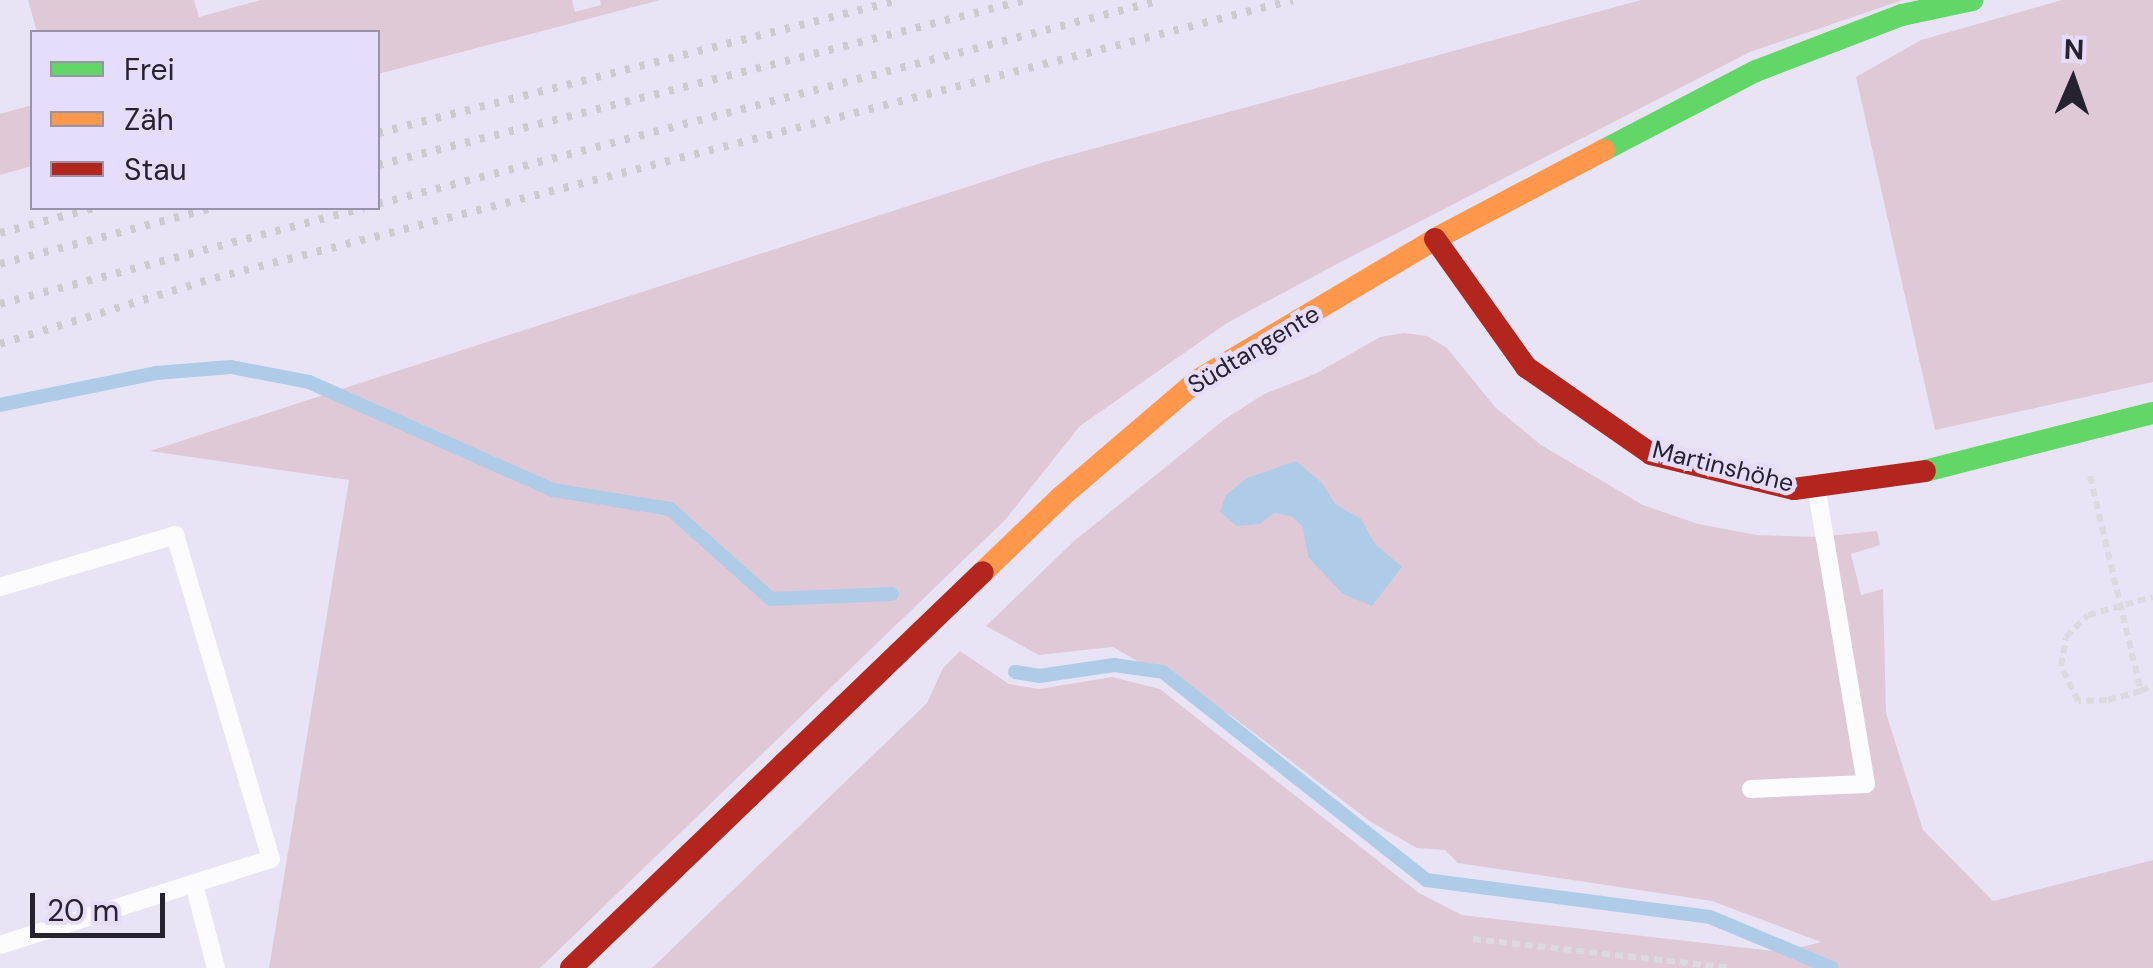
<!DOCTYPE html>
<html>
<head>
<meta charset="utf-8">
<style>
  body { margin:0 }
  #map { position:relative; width:2153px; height:968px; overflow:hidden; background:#e9e4f5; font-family:"DM Sans",sans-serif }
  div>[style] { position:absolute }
  .green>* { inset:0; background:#e0c9d7 }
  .water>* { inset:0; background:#aecce8 }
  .stream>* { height:14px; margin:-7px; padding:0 7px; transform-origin:7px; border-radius:7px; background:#aecce8 }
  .path>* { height:6px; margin-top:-3px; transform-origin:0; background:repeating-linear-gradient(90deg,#dbdae0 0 8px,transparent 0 13px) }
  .lane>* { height:18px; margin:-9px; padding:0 9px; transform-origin:9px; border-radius:9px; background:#fcfbfe }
  .fast>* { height:22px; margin:-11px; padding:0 11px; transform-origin:11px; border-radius:11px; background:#63d668 }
  .slow>* { height:22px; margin:-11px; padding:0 11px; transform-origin:11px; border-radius:11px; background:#ff974d }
  .jam>* { height:22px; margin:-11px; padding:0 11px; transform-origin:11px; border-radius:11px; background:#b3261e }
  .rail>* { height:8px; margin-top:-4px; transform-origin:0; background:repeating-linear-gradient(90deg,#cccbd0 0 5px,transparent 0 15px) }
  span { translate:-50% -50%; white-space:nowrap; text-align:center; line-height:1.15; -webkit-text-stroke:9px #e6ddfc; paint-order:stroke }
  .street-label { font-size:25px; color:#26232e }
  .legend { position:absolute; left:30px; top:30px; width:350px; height:180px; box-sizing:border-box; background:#e6ddfc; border:2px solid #9993aa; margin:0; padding:12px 18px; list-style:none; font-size:30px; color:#26232e }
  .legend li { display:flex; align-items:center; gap:20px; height:50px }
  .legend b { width:50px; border:2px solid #9993aa }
  .north { position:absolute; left:2023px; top:30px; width:100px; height:100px; -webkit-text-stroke:8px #e6ddfc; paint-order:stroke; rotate:2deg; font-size:28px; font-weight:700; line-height:40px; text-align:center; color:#26232e }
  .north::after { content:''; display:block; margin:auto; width:35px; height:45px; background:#26232e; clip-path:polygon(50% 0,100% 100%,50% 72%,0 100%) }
  .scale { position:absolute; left:30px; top:893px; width:135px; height:45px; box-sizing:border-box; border:5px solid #26232e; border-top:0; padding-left:12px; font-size:30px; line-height:35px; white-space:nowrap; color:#26232e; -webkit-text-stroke:8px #e6ddfc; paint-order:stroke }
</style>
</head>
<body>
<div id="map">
  <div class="green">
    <div style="clip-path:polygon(28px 0,194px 0,199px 17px,261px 0,572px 0,575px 12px,601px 5px,600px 0,660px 0,378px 74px,378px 32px,37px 32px)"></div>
    <div style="clip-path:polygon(1641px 0,1903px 0,1750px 52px,1335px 265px,1227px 323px,1080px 426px,1005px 520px,540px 968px,269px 968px,349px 480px,150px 451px,1044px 162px)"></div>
    <div style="clip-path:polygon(2062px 0,2153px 0,2153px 382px,1935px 430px,1856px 77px,1921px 40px)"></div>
    <div style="clip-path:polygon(32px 105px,32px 166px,0 175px,0 114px)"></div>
    <div style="clip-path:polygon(1404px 333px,1427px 336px,1447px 348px,1495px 407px,1541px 445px,1643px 505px,1698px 524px,1757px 535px,1817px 537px,1877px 531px,1880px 545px,1851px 554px,1861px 595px,1883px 589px,1886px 713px,1923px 830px,1993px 901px,2153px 860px,2153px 968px,652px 968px,927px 703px,943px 668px,960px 651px,1009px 684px,1039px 689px,1112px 677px,1160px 689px,1419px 893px,1462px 915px,1782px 952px,1821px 942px,1712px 901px,1458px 863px,1445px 850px,1417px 848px,1371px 822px,1233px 717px,1113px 647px,1039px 655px,986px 626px,1073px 542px,1225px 419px,1264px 394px,1315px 374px,1380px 337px)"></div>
  </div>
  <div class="water">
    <div style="clip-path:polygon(1296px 461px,1322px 483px,1335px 504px,1361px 519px,1375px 544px,1402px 567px,1372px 606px,1343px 594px,1308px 557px,1303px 527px,1291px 516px,1274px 513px,1260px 524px,1237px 526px,1220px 512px,1226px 495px,1247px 478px)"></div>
  </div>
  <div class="stream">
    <div style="left:0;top:405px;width:159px;rotate:-11.6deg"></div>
    <div style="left:156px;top:373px;width:75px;rotate:-4.6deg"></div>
    <div style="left:231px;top:367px;width:79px;rotate:10.9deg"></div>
    <div style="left:309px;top:382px;width:267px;rotate:23.9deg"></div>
    <div style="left:553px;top:490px;width:119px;rotate:9.2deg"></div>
    <div style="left:670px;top:509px;width:135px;rotate:41.7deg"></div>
    <div style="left:771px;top:599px;width:121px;rotate:-2.4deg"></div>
    <div style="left:1015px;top:672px;width:24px;rotate:9deg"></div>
    <div style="left:1039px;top:676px;width:76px;rotate:-8.3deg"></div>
    <div style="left:1114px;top:665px;width:49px;rotate:8.1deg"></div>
    <div style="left:1163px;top:672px;width:335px;rotate:38.3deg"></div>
    <div style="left:1426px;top:880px;width:286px;rotate:7.4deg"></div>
    <div style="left:1710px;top:917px;width:132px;rotate:22.7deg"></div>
  </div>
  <div class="path">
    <div style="left:2090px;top:476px;width:221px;rotate:76.7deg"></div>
    <div style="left:2141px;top:691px;width:13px;rotate:-27deg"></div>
    <div style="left:2141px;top:691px;width:35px;rotate:165deg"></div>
    <div style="left:2107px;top:700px;width:29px;rotate:178deg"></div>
    <div style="left:2078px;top:701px;width:39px;rotate:-116deg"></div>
    <div style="left:2061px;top:666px;width:29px;rotate:-80deg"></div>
    <div style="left:2066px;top:637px;width:31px;rotate:-45deg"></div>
    <div style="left:2088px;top:615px;width:67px;rotate:-15.5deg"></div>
    <div style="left:1473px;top:939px;width:260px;rotate:6.4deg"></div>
  </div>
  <div class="lane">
    <div style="left:0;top:587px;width:183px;rotate:-16.5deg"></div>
    <div style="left:175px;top:535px;width:338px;rotate:73.5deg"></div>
    <div style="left:271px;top:859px;width:284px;rotate:162.4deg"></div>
    <div style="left:1751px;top:789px;width:115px;rotate:-2.5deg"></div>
    <div style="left:1866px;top:784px;width:297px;rotate:-99.5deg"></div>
    <div style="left:194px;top:884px;width:87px;rotate:75.3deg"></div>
  </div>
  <div class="fast">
    <div style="left:1604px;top:150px;width:171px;rotate:-27.5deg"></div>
    <div style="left:1756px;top:71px;width:156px;rotate:-21deg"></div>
    <div style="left:1902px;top:15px;width:72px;rotate:-12.1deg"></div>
    <div style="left:1925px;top:471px;width:235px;rotate:-14.3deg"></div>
  </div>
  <div class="slow">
    <div style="left:983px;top:572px;width:110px;rotate:-43.9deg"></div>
    <div style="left:1062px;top:496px;width:179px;rotate:-40.5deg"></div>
    <div style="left:1198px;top:380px;width:276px;rotate:-30.7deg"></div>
    <div style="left:1435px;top:239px;width:191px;rotate:-27.8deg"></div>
  </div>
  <div class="jam">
    <div style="left:1435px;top:239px;width:157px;rotate:54.6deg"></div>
    <div style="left:1526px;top:367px;width:152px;rotate:34.8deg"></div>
    <div style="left:1651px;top:454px;width:147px;rotate:13.8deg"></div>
    <div style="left:1794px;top:489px;width:132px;rotate:-7.8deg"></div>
    <div style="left:571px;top:968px;width:571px;rotate:-43.87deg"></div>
  </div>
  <div class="rail">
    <div style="left:378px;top:133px;width:538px;rotate:-14.32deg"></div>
    <div style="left:378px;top:165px;width:669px;rotate:-14.29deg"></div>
    <div style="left:378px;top:204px;width:809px;rotate:-14.6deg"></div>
    <div style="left:0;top:233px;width:97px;rotate:-14.9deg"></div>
    <div style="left:0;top:264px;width:219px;rotate:-14.8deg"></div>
    <div style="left:0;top:304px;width:376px;rotate:-14.8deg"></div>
    <div style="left:0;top:344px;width:225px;rotate:-17.1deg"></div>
    <div style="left:215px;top:278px;width:1113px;rotate:-14.46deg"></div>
  </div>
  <div class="street-label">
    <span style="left:1254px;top:350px;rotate:-31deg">Südtangente</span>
    <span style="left:1723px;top:467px;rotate:14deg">Martinshöhe</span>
  </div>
  <ul class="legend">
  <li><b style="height:12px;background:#63d668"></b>Frei</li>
  <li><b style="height:12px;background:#ff974d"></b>Zäh</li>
  <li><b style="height:12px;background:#b3261e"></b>Stau</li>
  </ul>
  <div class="north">N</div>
  <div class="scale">20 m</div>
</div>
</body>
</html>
